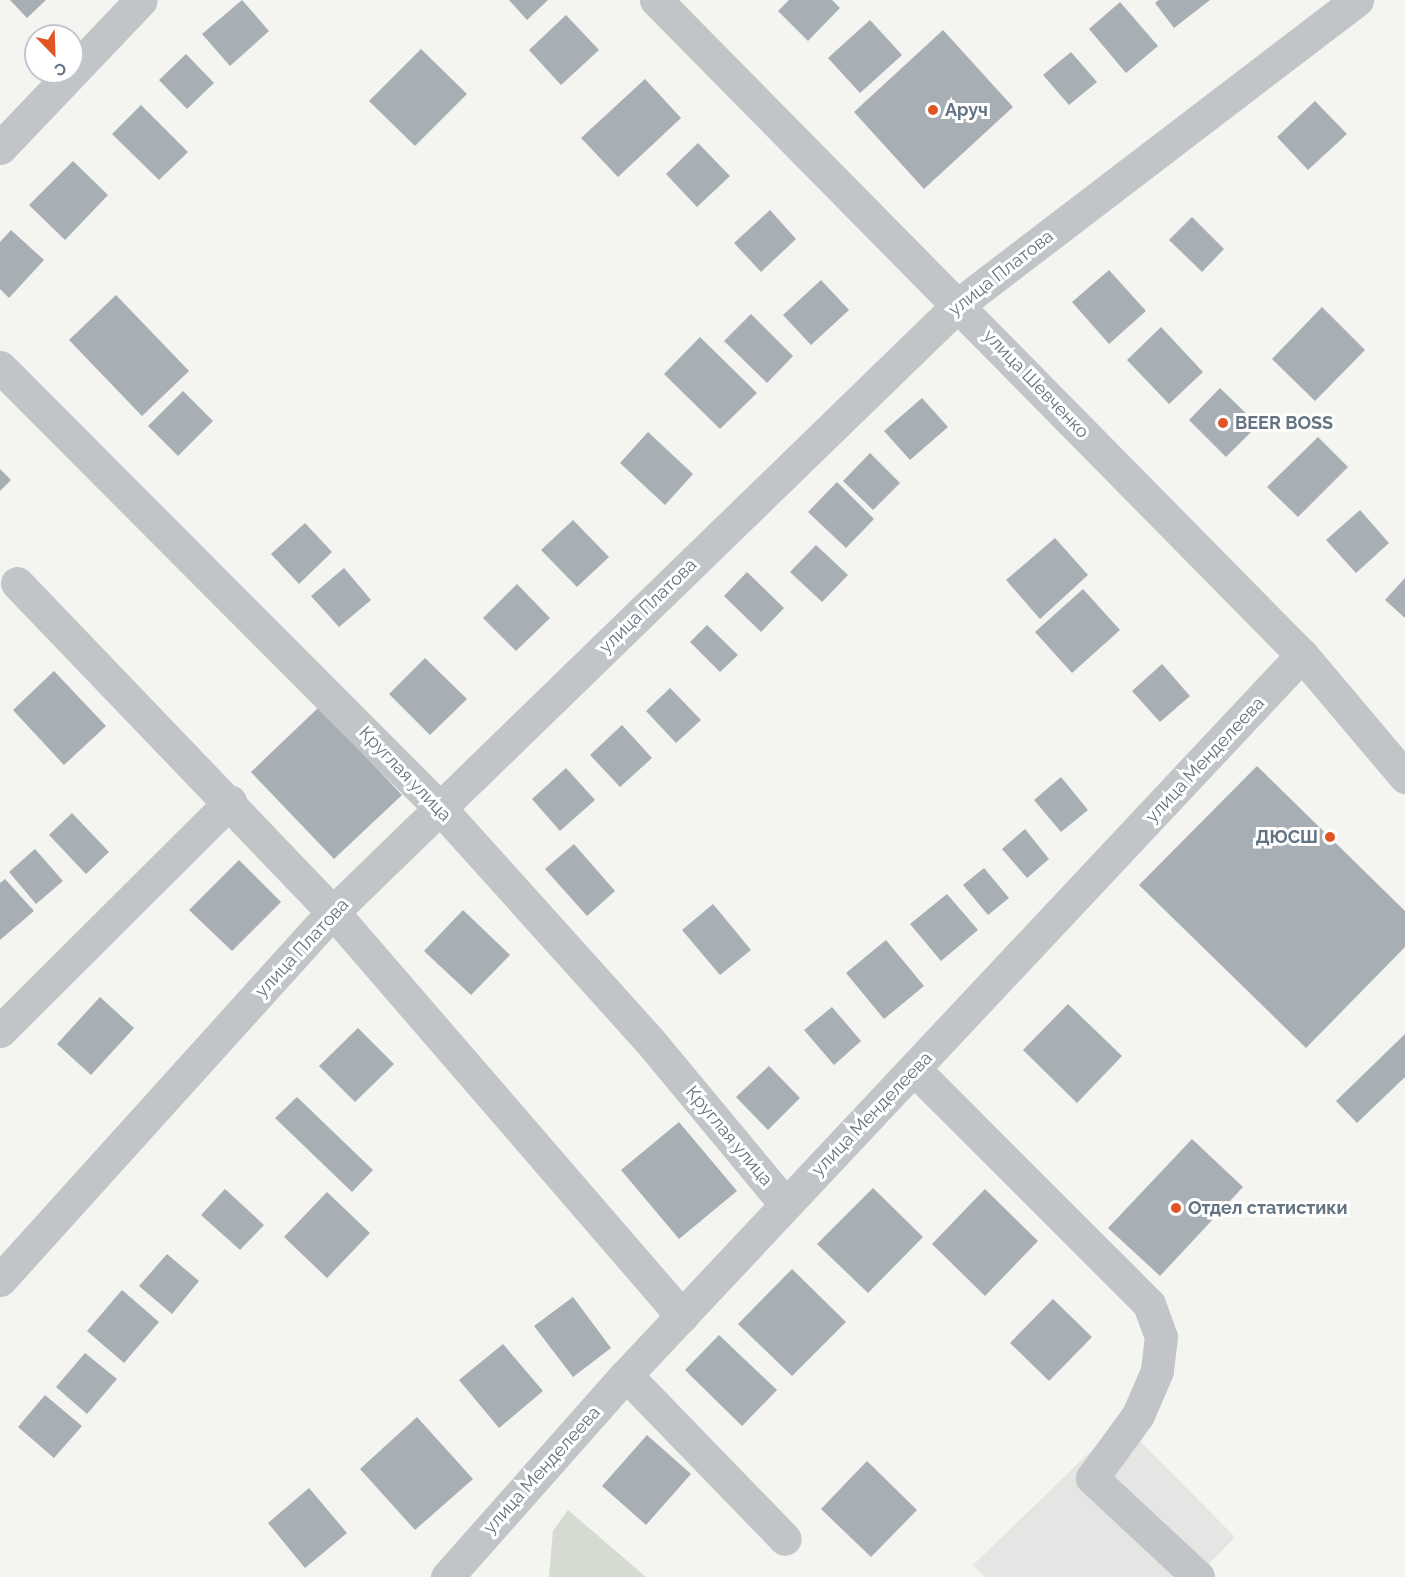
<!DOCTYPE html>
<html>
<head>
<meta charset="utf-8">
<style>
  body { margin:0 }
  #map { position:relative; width:1405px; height:1577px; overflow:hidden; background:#f4f4f0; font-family:Raleway,sans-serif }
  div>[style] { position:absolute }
  .built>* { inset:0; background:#e5e6e4 }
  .green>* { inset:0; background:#d5dbd1 }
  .building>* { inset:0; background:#a7afb5 }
  .minor>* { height:33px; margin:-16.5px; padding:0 16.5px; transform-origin:16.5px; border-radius:16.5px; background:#c1c5c8 }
  .dots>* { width:16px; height:16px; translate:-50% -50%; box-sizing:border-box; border:3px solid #fff; border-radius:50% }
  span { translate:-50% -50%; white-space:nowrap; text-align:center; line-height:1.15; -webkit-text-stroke:6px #fff; paint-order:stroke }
  .poi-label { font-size:18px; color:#637381; font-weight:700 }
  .left { translate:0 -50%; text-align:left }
  .right { translate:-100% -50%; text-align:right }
  .street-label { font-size:18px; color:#637381 }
  .north { position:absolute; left:24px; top:24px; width:60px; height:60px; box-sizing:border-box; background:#fff; border:2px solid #c1c7cd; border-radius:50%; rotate:157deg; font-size:16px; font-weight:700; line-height:24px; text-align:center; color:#637381 }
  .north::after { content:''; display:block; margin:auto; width:21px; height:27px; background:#e15524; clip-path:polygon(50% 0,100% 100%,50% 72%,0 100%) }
</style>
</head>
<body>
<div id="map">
  <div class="built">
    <div style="clip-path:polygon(1121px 1422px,1235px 1537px,1196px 1577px,985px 1577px,973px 1565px)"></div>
  </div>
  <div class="green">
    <div style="clip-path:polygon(568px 1510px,646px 1577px,549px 1577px,553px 1531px)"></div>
  </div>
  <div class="building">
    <div style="clip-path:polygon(10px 0,46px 0,27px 18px)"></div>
    <div style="clip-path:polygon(242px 0,269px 31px,230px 66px,202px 34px)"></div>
    <div style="clip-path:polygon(509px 0,548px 0,527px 20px)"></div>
    <div style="clip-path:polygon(789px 0,832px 0,840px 8px,808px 41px,778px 11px)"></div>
    <div style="clip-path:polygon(1159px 0,1210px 0,1174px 28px,1155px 3px)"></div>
    <div style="clip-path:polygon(1120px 2px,1158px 46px,1126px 73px,1089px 29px)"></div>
    <div style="clip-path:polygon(566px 15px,599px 50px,561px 85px,529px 50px)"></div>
    <div style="clip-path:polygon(870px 20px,902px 55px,860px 93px,828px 58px)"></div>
    <div style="clip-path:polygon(943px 30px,1013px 107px,924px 189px,854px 112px)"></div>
    <div style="clip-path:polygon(421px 49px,467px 94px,415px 146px,369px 101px)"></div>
    <div style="clip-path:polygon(1071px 52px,1097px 82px,1069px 105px,1043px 75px)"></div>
    <div style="clip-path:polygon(186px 54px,214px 83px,187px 109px,159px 80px)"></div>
    <div style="clip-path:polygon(645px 79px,681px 118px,618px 177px,581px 138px)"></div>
    <div style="clip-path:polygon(1315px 101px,1347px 134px,1308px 170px,1277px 137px)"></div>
    <div style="clip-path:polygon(141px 105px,188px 152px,159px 180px,112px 134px)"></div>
    <div style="clip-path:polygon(698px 143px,730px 176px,697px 207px,666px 174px)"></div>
    <div style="clip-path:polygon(73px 161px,108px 195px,65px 240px,29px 205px)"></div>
    <div style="clip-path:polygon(770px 210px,796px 239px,761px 272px,734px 243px)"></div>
    <div style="clip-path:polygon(1192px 217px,1224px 249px,1202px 272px,1169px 240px)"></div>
    <div style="clip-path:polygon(11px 230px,44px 260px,9px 298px,0 289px,0 242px)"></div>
    <div style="clip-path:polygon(1109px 270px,1146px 311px,1109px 344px,1072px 302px)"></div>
    <div style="clip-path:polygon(821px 280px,849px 310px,811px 345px,783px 315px)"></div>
    <div style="clip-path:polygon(116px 295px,189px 371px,142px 416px,69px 340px)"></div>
    <div style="clip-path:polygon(1322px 307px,1365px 350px,1315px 401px,1272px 359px)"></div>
    <div style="clip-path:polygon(751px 314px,793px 356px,767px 383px,724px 341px)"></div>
    <div style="clip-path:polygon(1161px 327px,1203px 372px,1169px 404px,1127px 360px)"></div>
    <div style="clip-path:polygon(700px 337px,757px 393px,720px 429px,664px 374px)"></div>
    <div style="clip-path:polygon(1220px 388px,1258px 425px,1226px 457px,1189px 420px)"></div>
    <div style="clip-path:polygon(183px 391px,213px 421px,178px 456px,148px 426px)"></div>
    <div style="clip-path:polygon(922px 398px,948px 427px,910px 460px,884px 431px)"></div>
    <div style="clip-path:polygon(648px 432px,693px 474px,665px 505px,620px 463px)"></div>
    <div style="clip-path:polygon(1318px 437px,1348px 467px,1298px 517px,1267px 487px)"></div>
    <div style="clip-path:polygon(870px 453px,900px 483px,873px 510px,843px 481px)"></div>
    <div style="clip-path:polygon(0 469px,11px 480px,0 491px)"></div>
    <div style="clip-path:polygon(837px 482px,874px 519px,846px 548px,808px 512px)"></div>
    <div style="clip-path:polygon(1360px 510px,1389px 543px,1356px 573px,1326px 540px)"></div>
    <div style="clip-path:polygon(573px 520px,609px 557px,577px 587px,541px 550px)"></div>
    <div style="clip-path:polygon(305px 523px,332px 552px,299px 584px,271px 554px)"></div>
    <div style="clip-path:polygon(1055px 538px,1088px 575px,1040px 619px,1006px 580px)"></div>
    <div style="clip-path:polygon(816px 545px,848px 575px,822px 602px,790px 572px)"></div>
    <div style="clip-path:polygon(344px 568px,371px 600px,339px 627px,311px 596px)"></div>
    <div style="clip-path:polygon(747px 572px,784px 608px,761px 632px,724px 596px)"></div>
    <div style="clip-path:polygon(1405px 578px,1405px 618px,1385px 600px)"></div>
    <div style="clip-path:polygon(517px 584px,550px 618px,516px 651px,483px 618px)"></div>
    <div style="clip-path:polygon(1083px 589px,1120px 630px,1072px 673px,1035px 632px)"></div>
    <div style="clip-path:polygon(707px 625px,738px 655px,720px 672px,690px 642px)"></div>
    <div style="clip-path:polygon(425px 658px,467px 699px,430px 735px,389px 694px)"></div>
    <div style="clip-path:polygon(1162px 664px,1190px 696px,1160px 722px,1132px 691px)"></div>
    <div style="clip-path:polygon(54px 671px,106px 726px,64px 765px,13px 710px)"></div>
    <div style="clip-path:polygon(670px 688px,701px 720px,676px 743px,646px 711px)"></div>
    <div style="clip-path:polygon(319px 707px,402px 795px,334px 859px,251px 772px)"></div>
    <div style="clip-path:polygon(622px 725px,652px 758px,620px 787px,590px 755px)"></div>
    <div style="clip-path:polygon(1257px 766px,1405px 911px,1405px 947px,1306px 1048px,1139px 885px)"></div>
    <div style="clip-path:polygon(566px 768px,595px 800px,560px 831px,532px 799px)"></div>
    <div style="clip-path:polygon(1061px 777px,1088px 810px,1061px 832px,1034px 800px)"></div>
    <div style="clip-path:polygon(72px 813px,109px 852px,86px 874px,49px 835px)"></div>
    <div style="clip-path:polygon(1025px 829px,1049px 859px,1027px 878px,1002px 849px)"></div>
    <div style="clip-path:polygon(574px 844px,615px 891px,587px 916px,545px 869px)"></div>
    <div style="clip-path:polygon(35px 849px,63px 881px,36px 904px,9px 872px)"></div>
    <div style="clip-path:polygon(239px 860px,281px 902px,232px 951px,189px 910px)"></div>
    <div style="clip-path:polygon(984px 868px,1009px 898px,988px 915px,963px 885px)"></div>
    <div style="clip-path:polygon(5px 879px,34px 911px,0 940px,0 883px)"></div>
    <div style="clip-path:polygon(947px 894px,978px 930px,941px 961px,910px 924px)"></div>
    <div style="clip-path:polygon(713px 904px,751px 950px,720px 975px,682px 930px)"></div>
    <div style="clip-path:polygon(463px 910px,510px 955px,471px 995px,424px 951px)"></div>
    <div style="clip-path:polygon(886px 940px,924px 986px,884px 1019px,846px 973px)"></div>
    <div style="clip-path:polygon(100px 997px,134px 1028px,91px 1075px,57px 1044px)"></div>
    <div style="clip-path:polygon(1068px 1004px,1122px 1056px,1077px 1103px,1023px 1050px)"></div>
    <div style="clip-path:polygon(832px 1007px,861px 1041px,834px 1065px,804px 1030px)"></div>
    <div style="clip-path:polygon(358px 1028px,394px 1064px,355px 1102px,319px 1066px)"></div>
    <div style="clip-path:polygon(1405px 1034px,1405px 1077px,1357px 1123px,1336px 1101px)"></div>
    <div style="clip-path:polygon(769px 1066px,800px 1098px,768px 1130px,736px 1097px)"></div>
    <div style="clip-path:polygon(297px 1097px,373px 1170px,352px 1192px,275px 1118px)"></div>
    <div style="clip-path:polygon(679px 1122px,737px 1191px,679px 1239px,621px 1170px)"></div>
    <div style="clip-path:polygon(1192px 1139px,1243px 1187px,1160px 1276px,1108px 1228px)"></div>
    <div style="clip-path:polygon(873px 1188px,923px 1237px,868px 1293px,817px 1244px)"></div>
    <div style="clip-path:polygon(225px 1189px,264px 1225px,240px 1250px,201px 1215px)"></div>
    <div style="clip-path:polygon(985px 1189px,1038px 1241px,985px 1296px,932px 1244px)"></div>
    <div style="clip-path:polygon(327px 1192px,370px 1233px,327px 1278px,284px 1237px)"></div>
    <div style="clip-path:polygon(167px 1254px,199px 1281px,172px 1314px,139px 1286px)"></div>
    <div style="clip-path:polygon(792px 1269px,846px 1322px,792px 1376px,738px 1324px)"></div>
    <div style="clip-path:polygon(122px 1290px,159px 1322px,124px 1363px,87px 1331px)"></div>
    <div style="clip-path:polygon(573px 1297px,611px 1348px,573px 1377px,534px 1326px)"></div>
    <div style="clip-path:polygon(1053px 1299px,1092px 1337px,1049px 1381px,1010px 1343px)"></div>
    <div style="clip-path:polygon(719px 1335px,777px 1390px,742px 1426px,685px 1370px)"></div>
    <div style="clip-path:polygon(503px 1344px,543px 1391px,499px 1428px,459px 1380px)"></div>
    <div style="clip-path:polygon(85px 1353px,117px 1379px,87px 1414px,56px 1387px)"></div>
    <div style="clip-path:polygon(45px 1395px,82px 1426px,54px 1458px,18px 1427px)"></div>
    <div style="clip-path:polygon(417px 1417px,473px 1479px,415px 1530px,360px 1469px)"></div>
    <div style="clip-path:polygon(647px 1435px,691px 1474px,646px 1525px,602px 1486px)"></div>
    <div style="clip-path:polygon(867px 1461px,917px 1510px,871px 1557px,821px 1509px)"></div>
    <div style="clip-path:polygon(309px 1488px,347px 1533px,305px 1568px,268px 1523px)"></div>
  </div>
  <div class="minor">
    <div style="left:656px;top:0;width:920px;rotate:45.4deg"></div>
    <div style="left:1302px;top:655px;width:160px;rotate:49.8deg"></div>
    <div style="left:0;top:148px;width:204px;rotate:-46.4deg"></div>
    <div style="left:0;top:367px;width:623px;rotate:45.07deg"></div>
    <div style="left:440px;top:808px;width:312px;rotate:48deg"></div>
    <div style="left:649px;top:1040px;width:213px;rotate:50.3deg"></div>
    <div style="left:17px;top:583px;width:456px;rotate:46.2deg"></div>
    <div style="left:333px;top:912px;width:534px;rotate:49.18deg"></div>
    <div style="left:0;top:1031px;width:325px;rotate:-44.9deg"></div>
    <div style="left:915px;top:1070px;width:331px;rotate:45deg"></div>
    <div style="left:1149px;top:1304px;width:35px;rotate:70deg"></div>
    <div style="left:1161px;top:1337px;width:34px;rotate:97deg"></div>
    <div style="left:1157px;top:1371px;width:48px;rotate:113.4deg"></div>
    <div style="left:1138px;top:1415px;width:78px;rotate:126.1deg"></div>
    <div style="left:1092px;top:1478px;width:145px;rotate:43deg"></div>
    <div style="left:0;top:1280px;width:496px;rotate:-47.9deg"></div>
    <div style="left:333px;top:912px;width:873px;rotate:-44.16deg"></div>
    <div style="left:959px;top:304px;width:501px;rotate:-37.37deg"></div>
    <div style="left:626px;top:1375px;width:228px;rotate:45.9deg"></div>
    <div style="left:447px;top:1577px;width:270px;rotate:-48.5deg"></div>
    <div style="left:626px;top:1375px;width:988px;rotate:-46.81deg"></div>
  </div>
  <div class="dots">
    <div style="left:933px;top:110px;background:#e15524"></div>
    <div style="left:1223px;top:423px;background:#e15524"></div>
    <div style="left:1330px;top:837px;background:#e15524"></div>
    <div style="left:1176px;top:1208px;background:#e15524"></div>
  </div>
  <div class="poi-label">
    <span class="left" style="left:945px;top:110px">Аруч</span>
    <span class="left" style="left:1235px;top:423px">BEER BOSS</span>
    <span class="right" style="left:1318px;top:837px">ДЮСШ</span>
    <span class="left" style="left:1188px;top:1208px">Отдел статистики</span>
  </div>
  <div class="street-label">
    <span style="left:1001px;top:273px;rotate:-38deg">улица Платова</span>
    <span style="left:1036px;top:384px;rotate:46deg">улица Шевченко</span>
    <span style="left:648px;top:606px;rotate:-44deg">улица Платова</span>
    <span style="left:1205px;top:760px;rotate:-47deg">улица Менделеева</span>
    <span style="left:405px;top:774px;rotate:46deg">Круглая улица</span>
    <span style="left:302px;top:948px;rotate:-47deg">улица Платова</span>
    <span style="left:872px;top:1114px;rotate:-46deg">улица Менделеева</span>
    <span style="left:729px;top:1136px;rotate:50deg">Круглая улица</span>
    <span style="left:542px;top:1470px;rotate:-48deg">улица Менделеева</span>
  </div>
  <div class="north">С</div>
</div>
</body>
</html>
